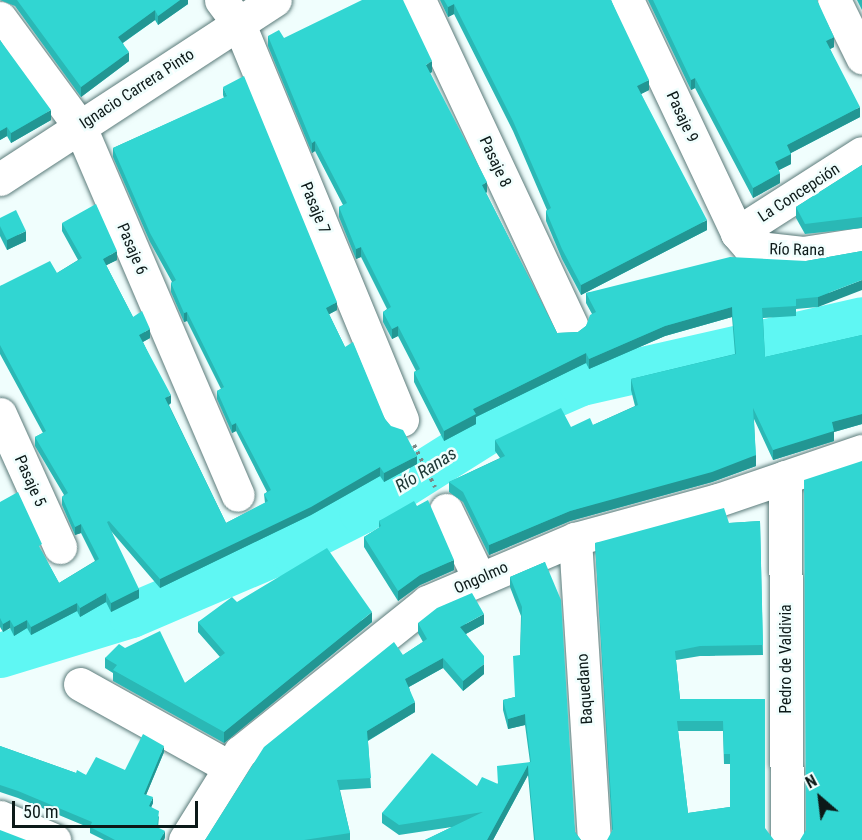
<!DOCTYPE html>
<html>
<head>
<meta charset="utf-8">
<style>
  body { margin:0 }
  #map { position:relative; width:862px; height:840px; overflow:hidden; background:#f0fefd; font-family:"Roboto Condensed",sans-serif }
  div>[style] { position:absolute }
  .river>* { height:45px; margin:-22.5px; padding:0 22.5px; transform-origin:22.5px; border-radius:22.5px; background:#5ff7f3 }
  .path>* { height:4px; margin-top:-2px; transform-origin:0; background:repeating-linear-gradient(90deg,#788685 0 3px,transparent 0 7.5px) }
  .roads { filter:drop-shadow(0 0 2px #5b7b7a) drop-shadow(0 0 2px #5b7b7a) }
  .minor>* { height:33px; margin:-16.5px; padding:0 16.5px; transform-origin:16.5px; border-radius:16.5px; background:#fff }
  .wall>* { inset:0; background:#2ab8b5 }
  .shaded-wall>* { inset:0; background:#229693 }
  .building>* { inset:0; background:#31d6d2 }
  span { translate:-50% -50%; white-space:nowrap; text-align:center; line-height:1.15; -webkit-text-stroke:5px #f0fefd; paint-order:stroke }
  .street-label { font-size:16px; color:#0c1918 }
  .water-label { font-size:18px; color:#203a38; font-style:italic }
  .north { position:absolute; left:790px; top:768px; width:60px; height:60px; -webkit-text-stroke:4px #f0fefd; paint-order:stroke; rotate:332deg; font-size:16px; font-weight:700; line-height:24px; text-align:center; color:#0c1918 }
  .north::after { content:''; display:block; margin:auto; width:21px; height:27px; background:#0c1918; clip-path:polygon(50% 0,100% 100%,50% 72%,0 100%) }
  .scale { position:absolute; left:12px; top:801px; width:186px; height:27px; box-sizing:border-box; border:3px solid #0c1918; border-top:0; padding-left:8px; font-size:18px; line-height:21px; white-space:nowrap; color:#0c1918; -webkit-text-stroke:4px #f0fefd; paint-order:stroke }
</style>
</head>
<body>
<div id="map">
  <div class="river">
    <div style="left:0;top:655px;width:137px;rotate:-17deg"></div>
    <div style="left:131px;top:615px;width:171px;rotate:-23.1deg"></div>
    <div style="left:288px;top:548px;width:82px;rotate:-26.9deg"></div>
    <div style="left:361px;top:511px;width:197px;rotate:-32.2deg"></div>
    <div style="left:528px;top:406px;width:58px;rotate:-23.5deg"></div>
    <div style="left:581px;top:383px;width:288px;rotate:-12.8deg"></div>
  </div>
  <div class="path">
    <div style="left:414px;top:445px;width:47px;rotate:63.4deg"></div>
  </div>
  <div class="roads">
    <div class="minor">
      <div style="left:221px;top:0;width:30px;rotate:53deg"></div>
      <div style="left:239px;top:24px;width:428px;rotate:67.6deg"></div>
      <div style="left:419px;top:0;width:359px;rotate:64.9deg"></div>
      <div style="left:627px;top:0;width:258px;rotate:64.7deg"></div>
      <div style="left:737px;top:233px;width:18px;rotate:49deg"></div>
      <div style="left:749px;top:247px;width:54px;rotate:6.3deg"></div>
      <div style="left:803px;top:253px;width:60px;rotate:-8.7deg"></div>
      <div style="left:834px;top:0;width:64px;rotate:63.8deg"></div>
      <div style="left:0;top:18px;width:135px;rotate:53.7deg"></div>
      <div style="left:80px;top:127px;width:400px;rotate:66.8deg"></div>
      <div style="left:0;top:179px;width:328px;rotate:-33.1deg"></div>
      <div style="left:737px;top:233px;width:148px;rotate:-32.6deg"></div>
      <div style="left:0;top:414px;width:146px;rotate:65.7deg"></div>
      <div style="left:785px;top:477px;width:363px;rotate:89.7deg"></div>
      <div style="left:446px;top:510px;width:76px;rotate:64.1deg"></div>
      <div style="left:575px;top:539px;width:302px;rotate:86.4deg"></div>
      <div style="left:80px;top:684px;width:171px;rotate:29.1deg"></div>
      <div style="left:0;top:817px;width:59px;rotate:23.1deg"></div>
      <div style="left:185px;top:840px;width:104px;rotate:-58deg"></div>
      <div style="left:240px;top:752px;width:240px;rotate:-38.7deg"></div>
      <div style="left:427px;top:602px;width:161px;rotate:-23.1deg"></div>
      <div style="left:575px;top:539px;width:148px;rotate:-15.3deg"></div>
      <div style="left:718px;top:500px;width:152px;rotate:-18.8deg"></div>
    </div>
  </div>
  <div class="wall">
    <div style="clip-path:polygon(0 0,188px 0,188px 4px,158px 25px,155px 20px,123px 43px,129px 61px,81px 97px,15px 6px)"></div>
    <div style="clip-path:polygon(440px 0,611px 0,649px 90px,641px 94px,707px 230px,581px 295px,562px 259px,546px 221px,546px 211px,547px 210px,513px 131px,454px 14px,448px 17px)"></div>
    <div style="clip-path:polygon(648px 0,817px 0,834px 47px,830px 49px,860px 117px,791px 153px,791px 164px,779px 170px,780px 183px,753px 198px,695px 88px,691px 90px)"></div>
    <div style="clip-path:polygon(857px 0,862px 0,862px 10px)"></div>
    <div style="clip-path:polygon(268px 36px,284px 38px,432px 72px,430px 73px,487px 192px,486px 193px,557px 333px,578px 332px,586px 326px,592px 314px,586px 303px,586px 293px,806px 261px,862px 251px,818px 307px,796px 309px,796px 316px,763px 318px,765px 357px,862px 335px,862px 424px,834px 432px,834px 441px,773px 460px,754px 419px,756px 466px,712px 482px,570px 521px,489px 555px,463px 502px,449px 492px,449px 482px,500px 458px,495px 451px,495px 440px,571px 427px,593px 425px,635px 406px,631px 390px,631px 379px,735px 354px,732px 317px,665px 336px,589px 369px,586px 363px,476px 417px,476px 424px,444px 441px,414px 382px,414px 372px,416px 371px,398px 336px,392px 339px,383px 322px,383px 312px,387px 309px,361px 257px,356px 259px,339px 217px,339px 207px,343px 205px,315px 151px,312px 153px,268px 46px)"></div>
    <div style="clip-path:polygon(0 40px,51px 120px,11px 143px,7px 136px,0 140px)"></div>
    <div style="clip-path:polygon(223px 87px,337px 310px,329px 314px,345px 347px,385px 419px,417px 464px,384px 482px,380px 476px,311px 515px,160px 588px,111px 531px,139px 598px,111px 612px,106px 602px,80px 617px,77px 611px,31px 635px,27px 628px,14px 636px,10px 628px,3px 632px,0 627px,0 502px,42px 552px,59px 583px,95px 561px,81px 533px,75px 535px,62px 505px,62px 497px,64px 495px,35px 446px,35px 437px,43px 433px,0 354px,0 286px,57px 273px,78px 260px,62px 231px,62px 223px,117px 260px,106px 265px,133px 317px,150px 338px,143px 342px,171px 403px,169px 405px,226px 523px,265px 503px,264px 494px,267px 492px,236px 431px,232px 433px,217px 399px,217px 391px,221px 389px,187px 321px,184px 322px,171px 292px,171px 283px,172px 282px,150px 242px,113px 157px,113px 148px,224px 98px,223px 95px)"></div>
    <div style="clip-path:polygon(862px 165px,862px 228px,805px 234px,796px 218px,796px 207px)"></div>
    <div style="clip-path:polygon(0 218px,26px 241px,7px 250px,0 236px)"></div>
    <div style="clip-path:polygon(417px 506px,454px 570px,420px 585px,398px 601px,364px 547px,364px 537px,379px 528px,379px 521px)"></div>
    <div style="clip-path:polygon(evenodd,760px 521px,763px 655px,700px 656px,676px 660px,680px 699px,765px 699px,765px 828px,612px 830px,595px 543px,729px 523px,760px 521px,678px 731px,723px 731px,724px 764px,730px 764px,730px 807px,688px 813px,678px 731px)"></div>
    <div style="clip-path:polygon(545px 562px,575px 832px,581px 840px,534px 840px,528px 775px,493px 840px,425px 840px,452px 827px,399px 835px,382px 823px,382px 813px,477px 786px,497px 784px,530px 762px,525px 725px,508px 729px,503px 710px,503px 700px,515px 697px,520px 655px,521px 616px,510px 587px,510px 577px)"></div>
    <div style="clip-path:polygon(237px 602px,372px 622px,224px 743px,113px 681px,113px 673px,105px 668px,105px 658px,125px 648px,185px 683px,220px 657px,198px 632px,198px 622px)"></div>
    <div style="clip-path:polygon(418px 623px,484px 624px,466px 634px,484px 674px,463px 691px,443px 668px,409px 687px,415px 712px,368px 741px,371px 788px,340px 790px,350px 833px,350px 840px,205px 840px,403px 655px,423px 642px,418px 633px)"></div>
    <div style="clip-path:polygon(0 746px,76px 773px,86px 775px,125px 770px,164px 752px,146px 795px,153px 803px,151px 807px,159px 817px,158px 828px,165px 837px,164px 840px,104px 840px,90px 833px,90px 828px,18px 798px,0 792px)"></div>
  </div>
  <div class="shaded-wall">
    <div style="clip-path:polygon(180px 0,188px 0,188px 4px,158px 25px,158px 16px)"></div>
    <div style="clip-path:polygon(454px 4px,454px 14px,448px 17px,448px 7px)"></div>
    <div style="clip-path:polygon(155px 10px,155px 20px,118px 46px,118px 37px)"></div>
    <div style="clip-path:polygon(834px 37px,834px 47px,826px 51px,826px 41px)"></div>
    <div style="clip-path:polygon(129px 52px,129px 61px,81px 97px,81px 87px)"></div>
    <div style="clip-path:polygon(432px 61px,432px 72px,426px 75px,426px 65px)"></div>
    <div style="clip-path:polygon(695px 78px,695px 88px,691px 90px,691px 80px)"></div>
    <div style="clip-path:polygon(649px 80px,649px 90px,637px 96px,637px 86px)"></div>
    <div style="clip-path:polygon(860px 107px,860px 117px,787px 155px,787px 145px)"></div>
    <div style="clip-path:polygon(51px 110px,51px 120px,11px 143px,11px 133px)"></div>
    <div style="clip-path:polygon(7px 127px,7px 136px,0 140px,0 131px)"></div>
    <div style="clip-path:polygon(315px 141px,315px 151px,312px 153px,312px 143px)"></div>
    <div style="clip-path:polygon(791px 154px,791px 164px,775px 172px,775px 162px)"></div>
    <div style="clip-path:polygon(780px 173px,780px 183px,753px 198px,753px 188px)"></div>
    <div style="clip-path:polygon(487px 182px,487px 192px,482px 195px,482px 185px)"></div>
    <div style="clip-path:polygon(707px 220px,707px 230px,581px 295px,581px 285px)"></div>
    <div style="clip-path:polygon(26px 231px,26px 241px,7px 250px,7px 240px)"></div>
    <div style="clip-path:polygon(361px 247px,361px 257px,356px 259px,356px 249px)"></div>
    <div style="clip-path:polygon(117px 251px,117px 260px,103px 267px,103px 259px)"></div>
    <div style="clip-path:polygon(862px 280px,862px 290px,818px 307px,818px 297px)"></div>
    <div style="clip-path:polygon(337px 302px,337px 310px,326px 316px,326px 308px)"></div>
    <div style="clip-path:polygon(732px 307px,732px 317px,665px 336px,589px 369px,589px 359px,665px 326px)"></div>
    <div style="clip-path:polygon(187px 312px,187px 321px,184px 322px,184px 313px)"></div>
    <div style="clip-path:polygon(398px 326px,398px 336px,392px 339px,392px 329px)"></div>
    <div style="clip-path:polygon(150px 329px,150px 338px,139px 344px,139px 335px)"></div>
    <div style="clip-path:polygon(586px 353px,586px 363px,476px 417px,476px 424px,444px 441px,444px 431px,473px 409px)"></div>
    <div style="clip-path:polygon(171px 395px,171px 403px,165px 407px,165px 398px)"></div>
    <div style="clip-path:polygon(862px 414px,862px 424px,834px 432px,834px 441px,773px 460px,773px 450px,832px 422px)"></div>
    <div style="clip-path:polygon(236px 423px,236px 431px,232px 433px,232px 425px)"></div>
    <div style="clip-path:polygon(756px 455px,756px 466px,712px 482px,570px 521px,489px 555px,489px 545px,570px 511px)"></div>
    <div style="clip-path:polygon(417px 456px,417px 464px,384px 482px,384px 473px)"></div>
    <div style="clip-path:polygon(380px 467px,380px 476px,311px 515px,160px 588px,160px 579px)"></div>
    <div style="clip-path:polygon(81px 524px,81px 533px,75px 535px,75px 527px)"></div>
    <div style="clip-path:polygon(454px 560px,454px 570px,420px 585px,398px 601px,398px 591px,420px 575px)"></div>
    <div style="clip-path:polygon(139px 589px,139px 598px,111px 612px,111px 603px)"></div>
    <div style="clip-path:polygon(106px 593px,106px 602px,80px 617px,80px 608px)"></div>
    <div style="clip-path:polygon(77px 603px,77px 611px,31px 635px,31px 627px)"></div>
    <div style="clip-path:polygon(372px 612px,372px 622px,224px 743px,224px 732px)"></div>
    <div style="clip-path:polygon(484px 614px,484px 624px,460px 637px,460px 627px)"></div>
    <div style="clip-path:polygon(10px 620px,10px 628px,3px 632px,3px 624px)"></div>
    <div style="clip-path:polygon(27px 620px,27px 628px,14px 636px,14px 627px)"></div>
    <div style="clip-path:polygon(443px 658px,443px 668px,405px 689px,405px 679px)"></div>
    <div style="clip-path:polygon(484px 664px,484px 674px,463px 691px,463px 681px)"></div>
    <div style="clip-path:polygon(415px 702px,415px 712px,367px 741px,367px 731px)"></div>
    <div style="clip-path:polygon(525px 714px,525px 725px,508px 729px,508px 719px)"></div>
    <div style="clip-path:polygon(164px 746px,164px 752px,144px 800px,144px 794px)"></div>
    <div style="clip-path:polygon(528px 765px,528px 775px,493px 840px,487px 840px)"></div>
    <div style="clip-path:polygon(153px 797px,153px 803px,149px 812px,149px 806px)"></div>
    <div style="clip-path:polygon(165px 831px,165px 837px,164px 840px,160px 840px)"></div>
  </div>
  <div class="building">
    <div style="clip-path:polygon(17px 0,180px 0,158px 16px,155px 10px,118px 37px,129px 52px,81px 87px)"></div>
    <div style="clip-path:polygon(362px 0,403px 0,432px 61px,426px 65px,487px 182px,482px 185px,557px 333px,578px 332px,586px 326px,590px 315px,596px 312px,586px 293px,730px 257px,806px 261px,862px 251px,862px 280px,818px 297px,796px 299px,796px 306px,762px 308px,765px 357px,862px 335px,862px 414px,832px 422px,834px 431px,773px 450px,753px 408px,756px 455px,712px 472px,570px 511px,489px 545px,463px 492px,449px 482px,505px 456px,495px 440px,561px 408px,571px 427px,590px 418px,593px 425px,638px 405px,631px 379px,736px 354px,732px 307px,665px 326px,589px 359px,586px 353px,473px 409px,476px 414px,444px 431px,414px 372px,420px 369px,398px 326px,392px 329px,383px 312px,391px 307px,361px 247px,356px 249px,339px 207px,347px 203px,315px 141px,312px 143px,268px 36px,279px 30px,284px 38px)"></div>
    <div style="clip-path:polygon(444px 0,611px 0,649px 80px,637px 86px,707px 220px,581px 285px,562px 249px,546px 211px,551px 208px,513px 121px,454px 4px,448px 7px)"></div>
    <div style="clip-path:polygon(653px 0,817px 0,834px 37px,826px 41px,860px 107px,787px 145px,791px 154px,775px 162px,780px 173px,753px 188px,695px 78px,691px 80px)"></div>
    <div style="clip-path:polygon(0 40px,51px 110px,11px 133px,7px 127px,0 131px)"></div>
    <div style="clip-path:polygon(244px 76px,337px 302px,326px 308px,345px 347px,353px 342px,385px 419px,391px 426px,403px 430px,417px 456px,384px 473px,380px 467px,311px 507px,160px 579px,109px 521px,107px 522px,139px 589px,111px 603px,106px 593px,80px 608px,77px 603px,31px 627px,27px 620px,14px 627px,10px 620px,3px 624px,0 618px,0 502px,18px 492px,42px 544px,39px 546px,59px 583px,99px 559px,81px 524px,75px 527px,62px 497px,68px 493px,35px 437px,46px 431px,0 345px,0 286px,50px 261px,57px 273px,82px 258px,62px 223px,96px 204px,117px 251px,103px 259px,133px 317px,142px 311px,150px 329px,139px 335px,171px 395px,165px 398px,226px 523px,268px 501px,264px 494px,271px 490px,236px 423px,232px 425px,217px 391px,224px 387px,187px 312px,184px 313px,171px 283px,176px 280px,150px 233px,113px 148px,227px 96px,223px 87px)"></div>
    <div style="clip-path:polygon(862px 165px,862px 217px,805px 224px,796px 207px)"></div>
    <div style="clip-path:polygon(16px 210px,26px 231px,7px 240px,0 226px,0 218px)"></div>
    <div style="clip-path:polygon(862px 461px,862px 840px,800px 840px,806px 830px,804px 480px)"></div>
    <div style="clip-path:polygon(428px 500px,454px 560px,420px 575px,398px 591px,364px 537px,381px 526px,379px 521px,414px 501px,417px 506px)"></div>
    <div style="clip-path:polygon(evenodd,724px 508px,729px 523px,760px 521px,763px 645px,700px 646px,675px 651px,680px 699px,765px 699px,765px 828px,774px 840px,607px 840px,613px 829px,595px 543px,724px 508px,677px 721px,723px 721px,724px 754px,730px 754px,730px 807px,688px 813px,677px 721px)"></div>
    <div style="clip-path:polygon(327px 548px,372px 612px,224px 732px,113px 670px,117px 665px,105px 658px,119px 644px,125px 648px,160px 631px,185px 683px,225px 653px,198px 622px,232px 597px,237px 602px)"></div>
    <div style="clip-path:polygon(545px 562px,561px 600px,575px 832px,581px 840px,535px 840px,528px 765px,487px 840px,425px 840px,483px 812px,399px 825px,382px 813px,432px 753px,477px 786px,482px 777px,498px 784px,497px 766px,531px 762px,525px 714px,508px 719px,503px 700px,515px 697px,513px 656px,520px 655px,522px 607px,510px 577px)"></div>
    <div style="clip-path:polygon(472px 593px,484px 614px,460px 627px,484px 656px,484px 664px,463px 681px,443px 658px,405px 679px,415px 702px,367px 731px,371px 778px,337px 780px,350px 833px,304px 840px,205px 840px,264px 747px,394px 642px,403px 655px,427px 639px,418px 623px,437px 608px)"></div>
    <div style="clip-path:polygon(143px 734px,164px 746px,144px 794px,153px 797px,149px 806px,159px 811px,157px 827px,165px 831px,160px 840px,115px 840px,90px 827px,92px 822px,18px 791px,0 785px,0 746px,76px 773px,77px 770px,86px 775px,96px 757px,125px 770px)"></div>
    <div style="clip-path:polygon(0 830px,26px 840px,0 840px)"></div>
  </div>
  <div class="street-label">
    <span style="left:137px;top:89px;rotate:-33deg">Ignacio Carrera Pinto</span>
    <span style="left:682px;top:117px;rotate:65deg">Pasaje 9</span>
    <span style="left:495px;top:162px;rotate:65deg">Pasaje 8</span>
    <span style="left:799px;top:193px;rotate:-33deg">La Concepción</span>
    <span style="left:315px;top:208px;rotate:68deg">Pasaje 7</span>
    <span style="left:132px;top:249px;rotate:67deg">Pasaje 6</span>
    <span style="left:797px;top:250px;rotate:1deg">Río Rana</span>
    <span style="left:30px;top:481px;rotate:66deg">Pasaje 5</span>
    <span style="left:481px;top:578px;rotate:-24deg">Ongolmo</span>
    <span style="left:786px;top:659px;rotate:-90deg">Pedro de Valdivia</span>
    <span style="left:585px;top:689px;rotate:-94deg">Baquedano</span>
  </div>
  <div class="water-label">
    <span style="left:426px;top:470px;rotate:-32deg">Río Ranas</span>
  </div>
  <div class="north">N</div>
  <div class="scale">50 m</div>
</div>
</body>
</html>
